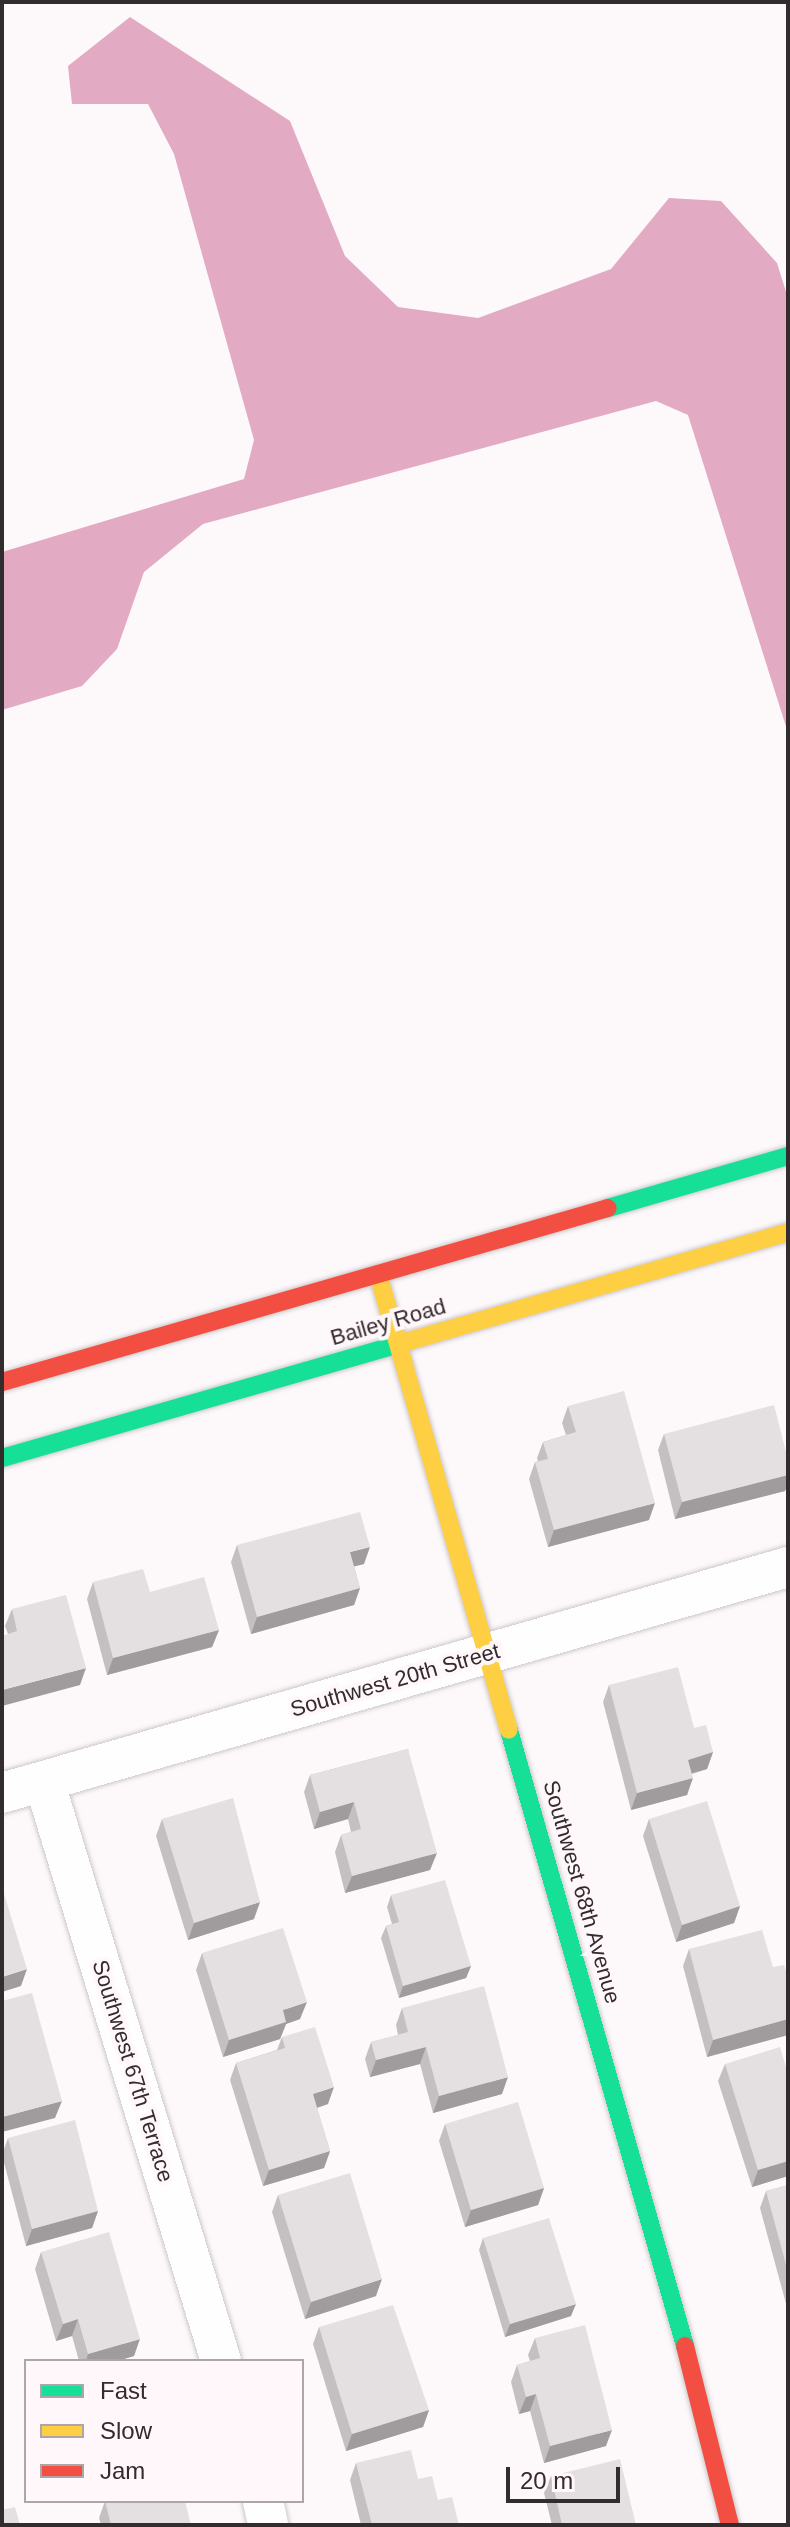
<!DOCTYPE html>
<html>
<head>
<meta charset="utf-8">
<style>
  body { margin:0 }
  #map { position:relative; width:790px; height:2527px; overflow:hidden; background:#fdf9fb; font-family:Helvetica,sans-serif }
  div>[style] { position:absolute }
  .water>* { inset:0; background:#e3aac4 }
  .roads { filter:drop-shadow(0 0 2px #cdc8ca) drop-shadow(0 0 2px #cdc8ca) }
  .street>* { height:40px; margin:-20px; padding:0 20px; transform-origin:20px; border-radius:20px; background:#fffefe }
  .fast>* { height:18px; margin:-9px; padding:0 9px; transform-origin:9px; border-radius:9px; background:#16e098 }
  .slow>* { height:18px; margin:-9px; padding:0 9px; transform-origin:9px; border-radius:9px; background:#ffcf43 }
  .jam>* { height:18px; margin:-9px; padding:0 9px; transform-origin:9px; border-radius:9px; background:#f24e42 }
  .wall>* { inset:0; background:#c4c0c2 }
  .shaded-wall>* { inset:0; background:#a09c9e }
  .building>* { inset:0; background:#e4dfe1 }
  span { translate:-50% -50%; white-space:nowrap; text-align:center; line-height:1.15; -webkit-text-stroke:8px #fff7fa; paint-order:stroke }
  .street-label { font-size:22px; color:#332c2f }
  .frame { position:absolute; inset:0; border:4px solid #332c2f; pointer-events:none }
  .legend { position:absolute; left:24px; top:2359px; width:280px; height:144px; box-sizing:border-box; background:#fff7fa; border:2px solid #ada6a9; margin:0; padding:10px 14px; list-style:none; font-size:24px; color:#332c2f }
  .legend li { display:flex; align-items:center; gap:16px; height:40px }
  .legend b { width:40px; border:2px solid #ada6a9 }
  .scale { position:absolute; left:506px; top:2467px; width:114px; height:36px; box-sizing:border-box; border:4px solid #332c2f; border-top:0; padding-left:10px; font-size:24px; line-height:28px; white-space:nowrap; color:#332c2f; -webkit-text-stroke:6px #fff7fa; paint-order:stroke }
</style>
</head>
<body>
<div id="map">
  <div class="water">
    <div style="clip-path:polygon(130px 17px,290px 121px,345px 256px,398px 307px,478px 318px,611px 269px,669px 198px,721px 201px,777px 263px,788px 298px,788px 733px,688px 415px,656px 401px,203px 524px,144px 572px,117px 649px,82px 686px,2px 710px,2px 552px,244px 479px,254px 440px,174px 154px,148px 104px,72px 104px,68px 66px)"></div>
  </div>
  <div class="roads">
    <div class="street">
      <div style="left:44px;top:1781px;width:606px;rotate:73.03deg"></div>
      <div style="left:2px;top:1793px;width:818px;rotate:-16.04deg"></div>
      <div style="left:263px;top:2501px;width:25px;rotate:78deg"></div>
    </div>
    <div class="fast">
      <div style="left:608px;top:1208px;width:187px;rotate:-16.1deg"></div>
      <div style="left:2px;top:1458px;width:416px;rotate:-16deg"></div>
      <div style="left:509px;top:1730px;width:641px;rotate:74.05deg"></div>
    </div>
    <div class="slow">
      <div style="left:378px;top:1274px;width:474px;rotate:74deg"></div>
      <div style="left:402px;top:1343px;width:402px;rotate:-16deg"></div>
    </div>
    <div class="jam">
      <div style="left:2px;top:1382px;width:630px;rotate:-16.02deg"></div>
      <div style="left:685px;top:2346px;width:185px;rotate:75.9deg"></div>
    </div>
  </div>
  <div class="wall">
    <div style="clip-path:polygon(568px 1406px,649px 1520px,548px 1547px,529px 1479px,535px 1462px,538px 1461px,537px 1458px,543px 1442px,566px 1435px,562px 1423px)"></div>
    <div style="clip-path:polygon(664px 1434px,788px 1460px,788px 1484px,785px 1491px,675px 1519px,658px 1450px)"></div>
    <div style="clip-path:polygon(237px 1545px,364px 1564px,354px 1566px,360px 1588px,354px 1605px,251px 1634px,231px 1562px)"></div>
    <div style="clip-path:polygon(93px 1582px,219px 1630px,212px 1647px,107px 1675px,87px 1599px)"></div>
    <div style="clip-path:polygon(12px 1609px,80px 1685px,8px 1634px,5px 1626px)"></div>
    <div style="clip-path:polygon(609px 1685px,694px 1728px,713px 1752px,707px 1769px,692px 1774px,687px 1795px,631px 1810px,603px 1702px)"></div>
    <div style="clip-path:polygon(408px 1749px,430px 1870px,345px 1893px,335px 1852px,341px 1835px,351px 1832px,348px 1819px,314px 1829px,304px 1792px,310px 1775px)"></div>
    <div style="clip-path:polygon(162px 1819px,254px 1919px,188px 1940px,156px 1836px)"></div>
    <div style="clip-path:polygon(649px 1819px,740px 1906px,734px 1923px,676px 1942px,643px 1836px)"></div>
    <div style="clip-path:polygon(391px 1895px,471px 1966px,466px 1978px,399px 1998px,381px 1938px,386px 1926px,392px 1924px,387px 1907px)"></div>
    <div style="clip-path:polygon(689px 1949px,773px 1967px,788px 1978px,788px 2035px,707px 2057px,683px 1966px)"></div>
    <div style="clip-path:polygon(202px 1953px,300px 2019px,286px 2024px,280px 2039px,223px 2057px,196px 1970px)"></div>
    <div style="clip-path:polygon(402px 2008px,502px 2094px,433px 2113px,420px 2064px,370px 2077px,365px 2059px,371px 2042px,398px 2035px,396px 2025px)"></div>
    <div style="clip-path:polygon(282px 2037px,328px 2104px,317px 2108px,330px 2151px,324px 2168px,263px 2186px,230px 2080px,236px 2063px,277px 2050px)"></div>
    <div style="clip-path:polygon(725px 2064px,788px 2074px,788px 2176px,752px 2187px,718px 2081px)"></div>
    <div style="clip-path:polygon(445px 2124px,544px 2188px,538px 2205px,465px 2227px,439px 2141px)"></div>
    <div style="clip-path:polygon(8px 2138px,98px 2211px,92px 2228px,26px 2246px,2px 2155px)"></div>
    <div style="clip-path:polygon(788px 2185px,788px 2311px,760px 2208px,766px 2191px)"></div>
    <div style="clip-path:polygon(278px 2195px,376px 2296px,305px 2319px,272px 2212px)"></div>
    <div style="clip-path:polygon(483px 2238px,571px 2316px,505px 2337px,479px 2250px)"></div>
    <div style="clip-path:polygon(41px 2252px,134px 2356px,117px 2361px,79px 2361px,72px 2336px,56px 2341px,35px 2269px)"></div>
    <div style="clip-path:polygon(319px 2327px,429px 2410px,423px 2427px,346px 2451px,313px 2344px)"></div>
    <div style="clip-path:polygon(535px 2338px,606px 2446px,544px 2463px,530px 2411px,519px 2414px,511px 2382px,517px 2365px,530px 2361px,528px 2355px)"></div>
    <div style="clip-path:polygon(356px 2463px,418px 2479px,459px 2525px,361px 2525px,350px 2480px)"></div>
    <div style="clip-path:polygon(551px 2476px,636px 2525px,552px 2525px,544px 2493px)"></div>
    <div style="clip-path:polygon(105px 2501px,191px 2525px,101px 2525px,99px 2518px)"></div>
  </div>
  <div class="shaded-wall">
    <div style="clip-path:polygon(788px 1475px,788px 1484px,785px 1491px,675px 1519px,682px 1502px)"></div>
    <div style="clip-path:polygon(655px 1503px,649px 1520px,548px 1547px,554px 1530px)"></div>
    <div style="clip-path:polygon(370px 1547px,364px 1564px,344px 1569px,350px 1552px)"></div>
    <div style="clip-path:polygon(360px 1588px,354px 1605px,251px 1634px,257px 1617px)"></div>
    <div style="clip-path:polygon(219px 1630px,212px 1647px,107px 1675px,113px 1658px)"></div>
    <div style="clip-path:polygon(86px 1668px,80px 1685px,2px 1706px,2px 1690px)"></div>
    <div style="clip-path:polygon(713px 1752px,707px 1769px,682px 1776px,688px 1760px)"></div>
    <div style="clip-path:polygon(693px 1778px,687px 1795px,631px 1810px,637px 1793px)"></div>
    <div style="clip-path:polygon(354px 1802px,348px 1819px,314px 1829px,320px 1812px)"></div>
    <div style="clip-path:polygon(437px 1853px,430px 1870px,345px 1893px,352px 1876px)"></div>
    <div style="clip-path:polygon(260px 1902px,254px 1919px,188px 1940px,194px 1923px)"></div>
    <div style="clip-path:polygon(740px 1906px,734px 1923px,676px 1942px,682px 1925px)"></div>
    <div style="clip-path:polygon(471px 1966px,466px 1978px,399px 1998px,403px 1986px)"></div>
    <div style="clip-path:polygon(27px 1969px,21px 1986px,2px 1992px,2px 1977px)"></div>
    <div style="clip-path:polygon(307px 2002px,300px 2019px,286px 2024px,280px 2039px,223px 2057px,229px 2040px,283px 2010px)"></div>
    <div style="clip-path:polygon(788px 2019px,788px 2035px,707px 2057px,713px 2040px)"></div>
    <div style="clip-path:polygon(426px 2047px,420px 2064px,370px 2077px,376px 2060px)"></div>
    <div style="clip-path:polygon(508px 2077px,502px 2094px,433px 2113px,439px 2096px)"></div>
    <div style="clip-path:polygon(334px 2087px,328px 2104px,307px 2111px,313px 2094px)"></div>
    <div style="clip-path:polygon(62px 2101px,55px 2118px,2px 2132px,2px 2117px)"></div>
    <div style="clip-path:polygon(330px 2151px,324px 2168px,263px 2186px,269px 2170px)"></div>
    <div style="clip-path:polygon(788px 2161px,788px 2176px,752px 2187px,758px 2170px)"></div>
    <div style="clip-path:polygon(544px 2188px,538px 2205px,465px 2227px,471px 2210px)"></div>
    <div style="clip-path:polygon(98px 2211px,92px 2228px,26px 2246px,32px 2229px)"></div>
    <div style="clip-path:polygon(382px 2279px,376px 2296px,305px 2319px,311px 2302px)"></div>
    <div style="clip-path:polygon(576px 2304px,571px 2316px,505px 2337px,510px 2324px)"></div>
    <div style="clip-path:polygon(78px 2319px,72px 2336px,56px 2341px,63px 2324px)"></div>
    <div style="clip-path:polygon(140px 2339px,134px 2356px,117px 2361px,86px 2361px,88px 2354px)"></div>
    <div style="clip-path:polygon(536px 2394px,530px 2411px,519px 2414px,526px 2397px)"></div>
    <div style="clip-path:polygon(429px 2410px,423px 2427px,346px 2451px,352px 2434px)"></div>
    <div style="clip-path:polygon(612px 2430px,606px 2446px,544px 2463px,550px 2446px)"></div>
  </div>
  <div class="building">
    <div style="clip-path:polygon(624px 1391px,655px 1503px,554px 1530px,535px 1462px,548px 1459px,543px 1442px,576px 1432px,568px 1406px)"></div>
    <div style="clip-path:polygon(774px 1405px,788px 1460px,788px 1475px,682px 1502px,664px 1434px)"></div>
    <div style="clip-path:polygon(360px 1512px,370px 1547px,350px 1552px,360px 1588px,257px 1617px,237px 1545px)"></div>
    <div style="clip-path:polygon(143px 1569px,150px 1592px,204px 1577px,219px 1630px,113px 1658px,93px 1582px)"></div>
    <div style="clip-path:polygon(66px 1595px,86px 1668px,2px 1690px,2px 1636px,17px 1631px,12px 1609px)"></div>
    <div style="clip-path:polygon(678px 1667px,694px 1728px,706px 1725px,713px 1752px,688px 1760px,693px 1778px,637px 1793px,609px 1685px)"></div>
    <div style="clip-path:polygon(408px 1749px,437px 1853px,352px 1876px,341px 1835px,361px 1829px,354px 1802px,320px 1812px,310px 1775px)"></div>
    <div style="clip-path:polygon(233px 1798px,260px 1902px,194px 1923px,162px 1819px)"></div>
    <div style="clip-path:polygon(707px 1801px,740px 1906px,682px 1925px,649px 1819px)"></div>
    <div style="clip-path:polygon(445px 1880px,471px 1966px,403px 1986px,386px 1926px,399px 1922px,391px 1895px)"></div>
    <div style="clip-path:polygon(2px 1887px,27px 1969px,2px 1977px)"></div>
    <div style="clip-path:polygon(283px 1928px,307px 2002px,283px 2010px,286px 2022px,229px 2040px,202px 1953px)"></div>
    <div style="clip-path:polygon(762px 1930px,773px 1967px,784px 1965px,788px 1978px,788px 2019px,713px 2040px,689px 1949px)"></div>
    <div style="clip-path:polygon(484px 1986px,508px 2077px,439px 2096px,426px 2047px,376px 2060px,371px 2042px,408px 2032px,402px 2008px)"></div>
    <div style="clip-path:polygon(32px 1993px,62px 2101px,2px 2117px,2px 2001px)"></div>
    <div style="clip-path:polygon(315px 2027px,334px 2087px,313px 2094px,330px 2151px,269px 2170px,236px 2063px,285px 2048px,282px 2037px)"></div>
    <div style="clip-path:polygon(780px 2047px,788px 2074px,788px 2161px,758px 2170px,725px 2064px)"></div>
    <div style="clip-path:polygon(518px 2102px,544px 2188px,471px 2210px,445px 2124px)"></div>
    <div style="clip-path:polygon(75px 2120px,98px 2211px,32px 2229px,8px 2138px)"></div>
    <div style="clip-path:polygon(350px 2173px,382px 2279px,311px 2302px,278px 2195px)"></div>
    <div style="clip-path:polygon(788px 2185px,788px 2272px,766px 2191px)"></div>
    <div style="clip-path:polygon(549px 2218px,576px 2304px,510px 2324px,483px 2238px)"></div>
    <div style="clip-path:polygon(109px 2232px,140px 2339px,88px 2354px,78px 2319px,63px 2324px,41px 2252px)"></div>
    <div style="clip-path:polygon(393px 2305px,429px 2410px,352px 2434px,319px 2327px)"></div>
    <div style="clip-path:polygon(585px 2325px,612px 2430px,550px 2446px,536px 2394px,526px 2397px,517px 2365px,540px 2358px,535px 2338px)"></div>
    <div style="clip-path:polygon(411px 2450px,418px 2479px,432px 2476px,438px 2500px,452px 2497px,459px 2525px,372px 2525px,356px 2463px)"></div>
    <div style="clip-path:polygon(620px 2459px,636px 2525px,562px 2525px,551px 2476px)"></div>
    <div style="clip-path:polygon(105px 2501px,185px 2501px,191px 2525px,111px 2525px)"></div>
    <div style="clip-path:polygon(15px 2507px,20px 2525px,2px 2525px,2px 2510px)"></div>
  </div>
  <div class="street-label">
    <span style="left:388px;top:1322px;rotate:-16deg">Bailey Road</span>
    <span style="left:395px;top:1680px;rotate:-16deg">Southwest 20th Street</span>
    <span style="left:582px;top:1892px;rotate:74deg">Southwest 68th Avenue</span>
    <span style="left:133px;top:2071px;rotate:73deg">Southwest 67th Terrace</span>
  </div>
  <div class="frame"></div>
  <ul class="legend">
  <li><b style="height:10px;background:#16e098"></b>Fast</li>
  <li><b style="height:10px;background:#ffcf43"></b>Slow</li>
  <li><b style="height:10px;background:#f24e42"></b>Jam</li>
  </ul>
  <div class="scale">20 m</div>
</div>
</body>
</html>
